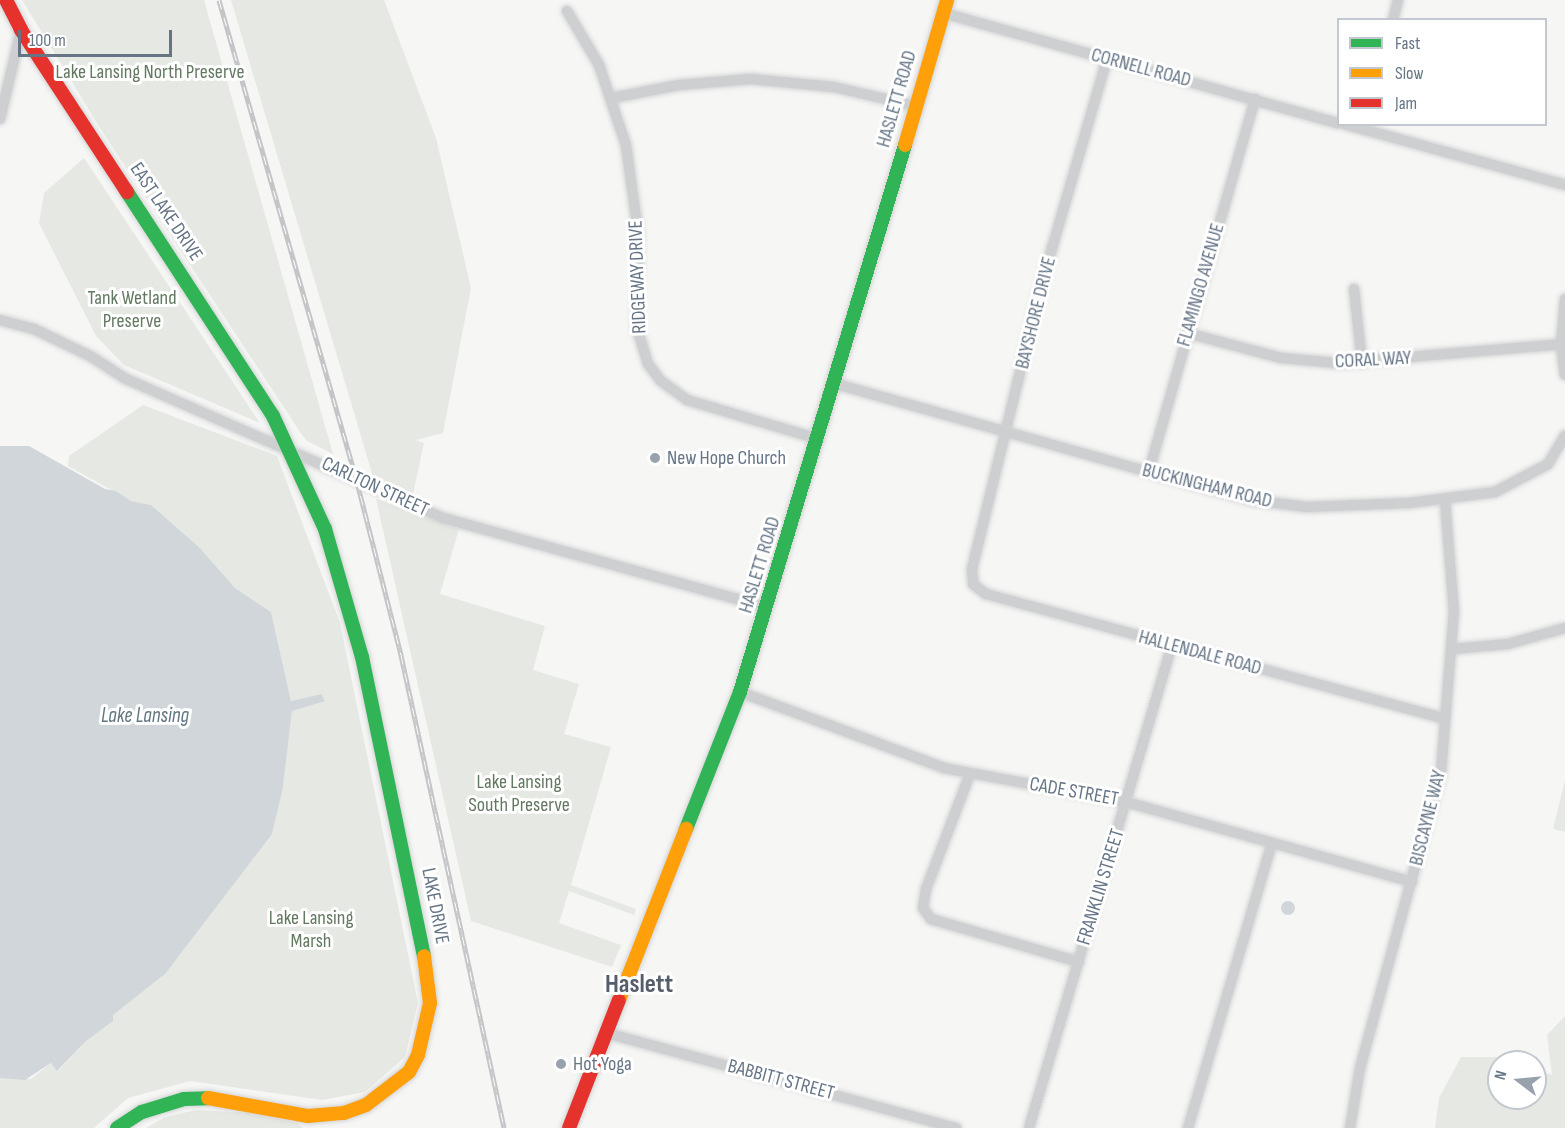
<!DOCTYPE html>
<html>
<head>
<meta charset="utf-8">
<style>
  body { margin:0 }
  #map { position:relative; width:1565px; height:1128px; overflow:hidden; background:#f6f6f5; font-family:"Sofia Sans Condensed",sans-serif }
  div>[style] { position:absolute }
  .green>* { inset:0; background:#e6e9e3 }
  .water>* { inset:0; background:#d0d6da }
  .round { border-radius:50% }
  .roads { filter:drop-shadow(0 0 2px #d3d4d5) drop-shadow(0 0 2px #d3d4d5) }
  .street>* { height:10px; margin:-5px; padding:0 5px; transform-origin:5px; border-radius:5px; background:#cecfd0 }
  .fast>* { height:14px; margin:-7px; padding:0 7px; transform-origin:7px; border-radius:7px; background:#30b455 }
  .slow>* { height:14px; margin:-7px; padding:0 7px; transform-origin:7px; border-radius:7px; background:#ff9f0a }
  .jam>* { height:14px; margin:-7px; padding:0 7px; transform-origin:7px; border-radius:7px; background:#e5322d }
  .rail>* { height:5px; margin-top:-2.5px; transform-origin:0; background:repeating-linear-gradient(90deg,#fff 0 9px,#c4c5c6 0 18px); box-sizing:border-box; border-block:2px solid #c4c5c6 }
  .dots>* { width:16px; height:16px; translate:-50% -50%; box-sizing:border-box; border:3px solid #fff; border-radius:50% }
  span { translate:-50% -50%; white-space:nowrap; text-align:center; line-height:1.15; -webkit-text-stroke:6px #fff; paint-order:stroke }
  .street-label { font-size:20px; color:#667586 }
  .park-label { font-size:20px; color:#637861 }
  .poi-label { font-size:20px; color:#667586 }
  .left { translate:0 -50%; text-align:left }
  .water-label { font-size:21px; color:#617782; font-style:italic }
  .district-label { font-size:26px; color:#545f6b; font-weight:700 }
  .legend { position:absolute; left:1337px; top:18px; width:210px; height:108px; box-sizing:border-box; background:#fff; border:2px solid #c2c8cf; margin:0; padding:8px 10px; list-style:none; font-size:18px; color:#667586 }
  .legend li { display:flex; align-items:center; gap:12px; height:30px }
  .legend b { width:30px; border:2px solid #c2c8cf }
  .north { position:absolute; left:1487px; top:1050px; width:60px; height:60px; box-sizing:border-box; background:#fff; border:2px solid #c2c8cf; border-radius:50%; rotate:286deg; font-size:16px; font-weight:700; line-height:24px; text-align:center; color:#667586 }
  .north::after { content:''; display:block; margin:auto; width:21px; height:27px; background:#98a2ad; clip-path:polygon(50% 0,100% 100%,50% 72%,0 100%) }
  .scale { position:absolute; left:18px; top:30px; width:154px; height:27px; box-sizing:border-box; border:3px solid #667586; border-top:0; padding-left:8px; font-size:18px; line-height:21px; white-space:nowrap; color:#667586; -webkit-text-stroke:4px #fff; paint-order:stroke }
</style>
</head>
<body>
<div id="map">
  <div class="green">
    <div style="clip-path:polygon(22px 0,204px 0,333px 454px,307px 441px,300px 432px,100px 128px)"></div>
    <div style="clip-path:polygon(231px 0,384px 0,436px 138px,471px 288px,443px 433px,416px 440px,424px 443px,412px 499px,374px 480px)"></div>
    <div style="clip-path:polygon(84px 158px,260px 423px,124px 365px,96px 336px,39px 223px,44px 193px)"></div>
    <div style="clip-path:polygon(143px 405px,277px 456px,340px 623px,418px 1003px,405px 1057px,365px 1092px,322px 1100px,190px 1081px,128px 1098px,94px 1128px,0 1128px,0 1078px,31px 1079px,51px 1063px,58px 1071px,85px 1042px,113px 1021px,112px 1015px,165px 974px,283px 787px,292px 711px,321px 694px,291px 701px,271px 612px,235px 588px,199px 547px,151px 505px,131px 501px,68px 466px,69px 456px)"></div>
    <div style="clip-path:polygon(376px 499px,459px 529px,440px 594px,545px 626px,533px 670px,579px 684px,564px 734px,611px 747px,571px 885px,636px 909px,634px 915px,569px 891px,559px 923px,621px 945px,612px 967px,471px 921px)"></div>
    <div style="clip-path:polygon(1565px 780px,1565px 832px,1553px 829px)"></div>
    <div style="clip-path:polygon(1565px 1016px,1565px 1128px,1435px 1128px,1439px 1098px,1461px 1057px,1505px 1057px,1517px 1062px,1499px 1062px,1499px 1098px,1535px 1098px,1535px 1069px,1552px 1075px,1547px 1035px)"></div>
    <div style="clip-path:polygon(196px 1110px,250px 1113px,297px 1123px,303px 1128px,146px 1128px,165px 1117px)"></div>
  </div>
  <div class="water">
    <div style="clip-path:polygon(0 446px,29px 446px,105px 489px,116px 491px,131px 501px,151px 505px,199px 547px,235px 588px,271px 612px,291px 701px,321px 694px,325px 701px,292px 711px,283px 787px,272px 834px,165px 974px,113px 1015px,113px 1021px,85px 1042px,57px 1071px,51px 1063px,25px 1080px,0 1078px)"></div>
    <div class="round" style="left:1281px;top:901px;width:14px;height:14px"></div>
  </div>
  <div class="roads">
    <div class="street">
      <div style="left:567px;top:11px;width:63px;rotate:59.3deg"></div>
      <div style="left:599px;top:65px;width:84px;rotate:71.4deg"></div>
      <div style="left:626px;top:145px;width:87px;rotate:82.1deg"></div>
      <div style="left:638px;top:231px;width:97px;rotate:90.6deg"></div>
      <div style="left:637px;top:328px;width:38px;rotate:73deg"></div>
      <div style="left:648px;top:364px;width:21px;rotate:53deg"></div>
      <div style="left:661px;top:381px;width:32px;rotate:36deg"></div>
      <div style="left:687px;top:400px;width:138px;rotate:16.5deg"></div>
      <div style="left:943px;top:13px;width:410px;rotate:15.6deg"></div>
      <div style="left:1393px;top:20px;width:21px;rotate:-76deg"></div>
      <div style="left:1107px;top:59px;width:236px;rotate:106.2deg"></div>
      <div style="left:1041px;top:286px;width:291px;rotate:103.7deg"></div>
      <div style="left:972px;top:569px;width:15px;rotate:86deg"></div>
      <div style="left:973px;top:584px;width:16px;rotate:38deg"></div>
      <div style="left:986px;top:594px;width:476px;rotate:15.2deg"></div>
      <div style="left:612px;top:98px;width:68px;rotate:-11deg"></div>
      <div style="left:679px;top:85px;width:72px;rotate:-4.8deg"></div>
      <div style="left:751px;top:79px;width:83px;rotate:5.5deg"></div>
      <div style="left:834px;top:87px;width:83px;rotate:13.2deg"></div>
      <div style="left:0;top:119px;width:91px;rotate:-76.7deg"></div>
      <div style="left:1344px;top:124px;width:229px;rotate:15.4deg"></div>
      <div style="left:1354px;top:289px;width:74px;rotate:83.8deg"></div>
      <div style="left:1565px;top:299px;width:45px;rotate:95.1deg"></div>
      <div style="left:1561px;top:344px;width:31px;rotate:83deg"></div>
      <div style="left:0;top:320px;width:35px;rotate:15deg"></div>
      <div style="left:34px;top:329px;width:64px;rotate:25.8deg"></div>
      <div style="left:92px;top:357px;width:38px;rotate:33deg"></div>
      <div style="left:124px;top:378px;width:348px;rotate:23.7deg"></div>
      <div style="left:443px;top:518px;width:336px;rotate:15.4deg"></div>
      <div style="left:1187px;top:333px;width:97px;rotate:14.9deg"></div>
      <div style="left:1281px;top:358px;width:56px;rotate:5.1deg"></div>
      <div style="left:1337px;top:363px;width:225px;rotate:-4.8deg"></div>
      <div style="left:836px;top:384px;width:370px;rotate:15.7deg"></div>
      <div style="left:1192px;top:484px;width:62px;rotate:14.9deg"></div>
      <div style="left:1252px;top:500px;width:55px;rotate:7.3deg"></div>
      <div style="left:1307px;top:507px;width:102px;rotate:-2.2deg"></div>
      <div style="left:1409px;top:503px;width:87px;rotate:-7.3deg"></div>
      <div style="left:1495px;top:492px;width:60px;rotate:-27.8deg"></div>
      <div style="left:1548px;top:464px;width:33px;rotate:-59deg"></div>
      <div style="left:1149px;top:471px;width:387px;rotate:-74.1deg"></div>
      <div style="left:1453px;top:649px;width:55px;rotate:-5.2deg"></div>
      <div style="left:1508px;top:644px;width:59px;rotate:-15.7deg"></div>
      <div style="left:740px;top:692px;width:218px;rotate:20.4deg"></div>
      <div style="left:944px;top:768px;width:185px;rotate:10.6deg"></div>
      <div style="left:1126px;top:802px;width:297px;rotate:15.6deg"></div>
      <div style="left:970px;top:774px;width:123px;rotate:110.9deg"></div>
      <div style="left:926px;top:889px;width:19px;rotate:99deg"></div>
      <div style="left:923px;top:908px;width:14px;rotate:54deg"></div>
      <div style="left:931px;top:919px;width:154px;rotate:16.2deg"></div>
      <div style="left:606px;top:1033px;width:363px;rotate:15.2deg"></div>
      <div style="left:1029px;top:1128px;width:504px;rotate:-73.51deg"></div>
      <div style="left:1188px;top:1128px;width:297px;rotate:-73.6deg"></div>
      <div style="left:1350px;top:1128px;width:61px;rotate:-80.5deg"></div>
      <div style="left:1360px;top:1068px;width:307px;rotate:-74.7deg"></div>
      <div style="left:1441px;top:772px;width:161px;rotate:-85.4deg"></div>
      <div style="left:1454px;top:612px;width:112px;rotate:-94.6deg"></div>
    </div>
    <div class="fast">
      <div style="left:127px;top:192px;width:267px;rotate:56.9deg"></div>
      <div style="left:273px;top:416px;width:124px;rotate:65.3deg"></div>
      <div style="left:325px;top:529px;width:133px;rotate:73.9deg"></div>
      <div style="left:362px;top:657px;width:305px;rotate:78.3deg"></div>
      <div style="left:686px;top:829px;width:147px;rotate:-68.5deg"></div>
      <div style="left:740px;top:692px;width:571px;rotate:-73.21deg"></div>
      <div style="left:117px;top:1128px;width:30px;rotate:-33deg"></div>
      <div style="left:142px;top:1112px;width:44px;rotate:-17.2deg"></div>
      <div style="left:184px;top:1099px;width:24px;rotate:-2deg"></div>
    </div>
    <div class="slow">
      <div style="left:905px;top:145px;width:151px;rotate:-73.8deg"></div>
      <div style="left:619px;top:1000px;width:184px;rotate:-68.6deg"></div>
      <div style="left:208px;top:1098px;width:102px;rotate:10.2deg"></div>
      <div style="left:308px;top:1116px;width:36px;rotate:-5deg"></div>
      <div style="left:344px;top:1113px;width:23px;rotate:-20deg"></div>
      <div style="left:366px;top:1105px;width:54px;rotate:-37.5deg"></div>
      <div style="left:409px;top:1072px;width:19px;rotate:-62deg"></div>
      <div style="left:418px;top:1055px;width:53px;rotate:-77deg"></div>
      <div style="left:430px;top:1003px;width:47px;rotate:-97.3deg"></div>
    </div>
    <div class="jam">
      <div style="left:6px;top:0;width:34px;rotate:63deg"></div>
      <div style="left:21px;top:30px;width:194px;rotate:56.8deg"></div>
      <div style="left:569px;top:1128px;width:137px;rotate:-68.7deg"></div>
    </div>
  </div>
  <div class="rail">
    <div style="left:219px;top:0;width:497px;rotate:74deg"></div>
    <div style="left:356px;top:478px;width:183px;rotate:75.7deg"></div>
    <div style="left:401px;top:655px;width:484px;rotate:77.7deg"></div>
  </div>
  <div class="dots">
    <div style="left:655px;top:458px;background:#98a2ad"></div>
    <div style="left:561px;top:1064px;background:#98a2ad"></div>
  </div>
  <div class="street-label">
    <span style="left:1141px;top:68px;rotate:15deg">CORNELL ROAD</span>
    <span style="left:897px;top:99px;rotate:-74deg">HASLETT ROAD</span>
    <span style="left:166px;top:212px;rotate:56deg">EAST LAKE DRIVE</span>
    <span style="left:638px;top:277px;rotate:-92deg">RIDGEWAY DRIVE</span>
    <span style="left:1201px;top:285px;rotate:-74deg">FLAMINGO AVENUE</span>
    <span style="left:1036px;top:313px;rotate:-76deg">BAYSHORE DRIVE</span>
    <span style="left:1373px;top:360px;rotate:-3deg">CORAL WAY</span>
    <span style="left:1207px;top:486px;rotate:14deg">BUCKINGHAM ROAD</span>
    <span style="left:375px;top:487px;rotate:25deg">CARLTON STREET</span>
    <span style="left:760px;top:565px;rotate:-73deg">HASLETT ROAD</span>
    <span style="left:1200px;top:653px;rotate:15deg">HALLENDALE ROAD</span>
    <span style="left:1074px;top:792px;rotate:10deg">CADE STREET</span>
    <span style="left:1428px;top:818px;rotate:-76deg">BISCAYNE WAY</span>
    <span style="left:1101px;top:887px;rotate:-73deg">FRANKLIN STREET</span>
    <span style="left:435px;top:906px;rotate:79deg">LAKE DRIVE</span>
    <span style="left:781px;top:1080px;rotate:15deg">BABBITT STREET</span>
  </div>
  <div class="park-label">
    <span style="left:150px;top:72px">Lake Lansing North Preserve</span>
    <span style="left:132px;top:310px">Tank Wetland<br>Preserve</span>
    <span style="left:519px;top:794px">Lake Lansing<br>South Preserve</span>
    <span style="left:311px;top:930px">Lake Lansing<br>Marsh</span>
  </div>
  <div class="poi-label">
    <span class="left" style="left:667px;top:458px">New Hope Church</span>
    <span class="left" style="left:573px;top:1064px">Hot Yoga</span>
  </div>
  <div class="water-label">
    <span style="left:145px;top:716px">Lake Lansing</span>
  </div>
  <div class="district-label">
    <span style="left:639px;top:985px">Haslett</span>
  </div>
  <ul class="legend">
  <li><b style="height:8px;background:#30b455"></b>Fast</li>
  <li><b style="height:8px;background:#ff9f0a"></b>Slow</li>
  <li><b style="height:8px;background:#e5322d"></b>Jam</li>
  </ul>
  <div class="north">N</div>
  <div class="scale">100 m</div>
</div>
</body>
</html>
